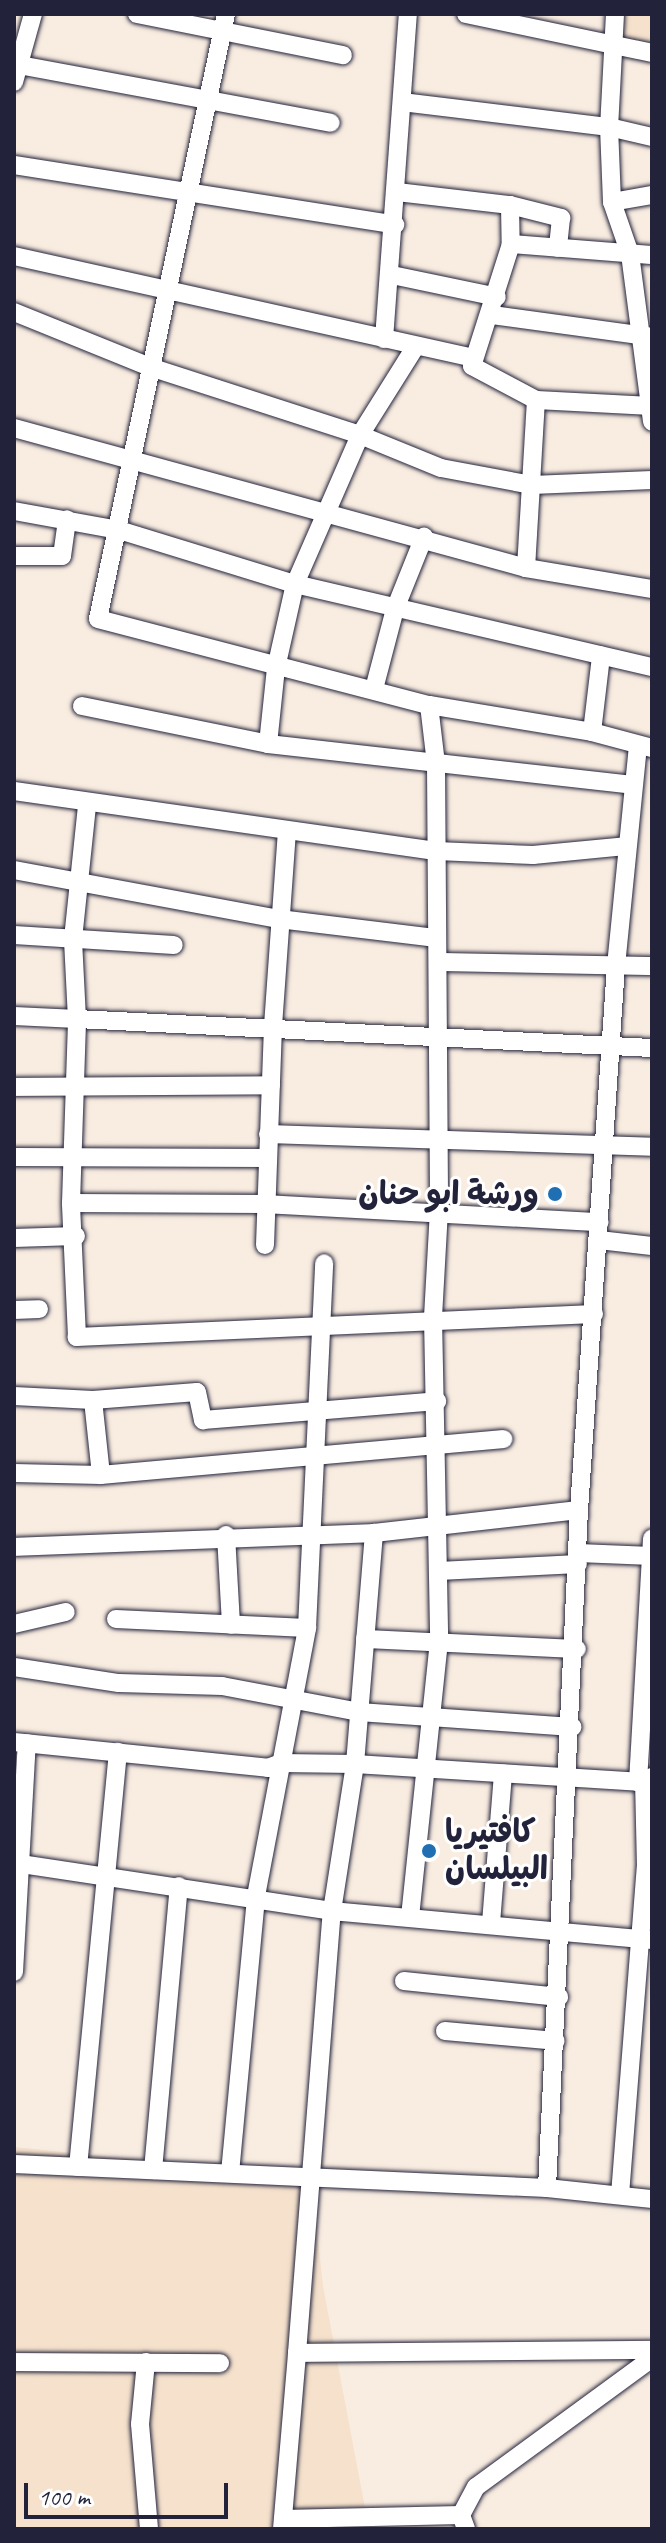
<!DOCTYPE html>
<html>
<head>
<meta charset="utf-8">
<style>
  body { margin:0 }
  #map { position:relative; width:666px; height:2543px; overflow:hidden; background:#f9ede1; font-family:Caveat,"Playpen Sans Arabic",sans-serif }
  div>[style] { position:absolute }
  .built>* { inset:0; background:#f5e1cc }
  .roads { filter:drop-shadow(0 0 2px #22223b) drop-shadow(0 0 2px #22223b) }
  .minor>* { height:18px; margin:-9px; padding:0 9px; transform-origin:9px; border-radius:9px; background:#fff }
  .dots>* { width:22px; height:22px; translate:-50% -50%; box-sizing:border-box; border:4px solid #fff; border-radius:50% }
  span { translate:-50% -50%; white-space:nowrap; text-align:center; line-height:1.15; -webkit-text-stroke:6px #fff; paint-order:stroke }
  .poi-label { font-size:32px; color:#22223b; font-weight:700 }
  .right { translate:-100% -50%; text-align:right }
  .left { translate:0 -50%; text-align:left }
  .frame { position:absolute; inset:0; border:16px solid #22223b; pointer-events:none }
  .scale { position:absolute; left:24px; top:2483px; width:204px; height:36px; box-sizing:border-box; border:4px solid #22223b; border-top:0; padding-left:10px; font-size:24px; line-height:28px; white-space:nowrap; color:#22223b; -webkit-text-stroke:6px #fff; paint-order:stroke }
</style>
</head>
<body>
<div id="map">
  <div class="built">
    <div style="clip-path:polygon(618px 14px,652px 14px,652px 46px,618px 39px)"></div>
    <div style="clip-path:polygon(14px 2147px,311px 2177px,323px 2286px,369px 2529px,14px 2529px)"></div>
  </div>
  <div class="roads">
    <div class="minor">
      <div style="left:137px;top:14px;width:210px;rotate:11.3deg"></div>
      <div style="left:226px;top:14px;width:618px;rotate:101.95deg"></div>
      <div style="left:98px;top:619px;width:342px;rotate:14.6deg"></div>
      <div style="left:429px;top:705px;width:59px;rotate:83.2deg"></div>
      <div style="left:436px;top:764px;width:446px;rotate:89.6deg"></div>
      <div style="left:439px;top:1210px;width:107px;rotate:93.2deg"></div>
      <div style="left:433px;top:1317px;width:324px;rotate:88.9deg"></div>
      <div style="left:439px;top:1641px;width:276px;rotate:96deg"></div>
      <div style="left:466px;top:14px;width:190px;rotate:11.8deg"></div>
      <div style="left:615px;top:14px;width:113px;rotate:93deg"></div>
      <div style="left:609px;top:127px;width:75px;rotate:87.7deg"></div>
      <div style="left:612px;top:202px;width:55px;rotate:70.9deg"></div>
      <div style="left:630px;top:254px;width:169px;rotate:82.5deg"></div>
      <div style="left:14px;top:64px;width:322px;rotate:10.5deg"></div>
      <div style="left:14px;top:82px;width:71px;rotate:-74.4deg"></div>
      <div style="left:402px;top:102px;width:209px;rotate:6.9deg"></div>
      <div style="left:609px;top:127px;width:44px;rotate:13.1deg"></div>
      <div style="left:14px;top:165px;width:386px;rotate:8.9deg"></div>
      <div style="left:397px;top:192px;width:114px;rotate:6.6deg"></div>
      <div style="left:510px;top:205px;width:53px;rotate:14.3deg"></div>
      <div style="left:561px;top:218px;width:30px;rotate:96deg"></div>
      <div style="left:612px;top:202px;width:41px;rotate:-9.9deg"></div>
      <div style="left:510px;top:205px;width:39px;rotate:89deg"></div>
      <div style="left:511px;top:244px;width:128px;rotate:107.7deg"></div>
      <div style="left:472px;top:366px;width:72px;rotate:28deg"></div>
      <div style="left:536px;top:400px;width:116px;rotate:3deg"></div>
      <div style="left:511px;top:244px;width:141px;rotate:4.5deg"></div>
      <div style="left:14px;top:256px;width:471px;rotate:12.5deg"></div>
      <div style="left:392px;top:275px;width:107px;rotate:11.8deg"></div>
      <div style="left:14px;top:312px;width:147px;rotate:22deg"></div>
      <div style="left:150px;top:367px;width:221px;rotate:17.9deg"></div>
      <div style="left:360px;top:435px;width:87px;rotate:22.2deg"></div>
      <div style="left:441px;top:468px;width:93px;rotate:10.6deg"></div>
      <div style="left:532px;top:485px;width:120px;rotate:-2.4deg"></div>
      <div style="left:492px;top:315px;width:162px;rotate:7.8deg"></div>
      <div style="left:384px;top:339px;width:326px;rotate:-85.8deg"></div>
      <div style="left:14px;top:428px;width:531px;rotate:15.29deg"></div>
      <div style="left:526px;top:568px;width:128px;rotate:9.5deg"></div>
      <div style="left:14px;top:511px;width:107px;rotate:10.3deg"></div>
      <div style="left:119px;top:530px;width:184px;rotate:17.1deg"></div>
      <div style="left:295px;top:584px;width:367px;rotate:13.1deg"></div>
      <div style="left:14px;top:556px;width:48px"></div>
      <div style="left:62px;top:556px;width:37px;rotate:-82deg"></div>
      <div style="left:526px;top:568px;width:168px;rotate:-86.6deg"></div>
      <div style="left:374px;top:689px;width:83px;rotate:-75.3deg"></div>
      <div style="left:395px;top:609px;width:78px;rotate:-68.1deg"></div>
      <div style="left:429px;top:705px;width:165px;rotate:9.4deg"></div>
      <div style="left:592px;top:732px;width:62px;rotate:14.9deg"></div>
      <div style="left:82px;top:706px;width:190px;rotate:11.5deg"></div>
      <div style="left:268px;top:744px;width:367px;rotate:6.4deg"></div>
      <div style="left:592px;top:732px;width:77px;rotate:-83.2deg"></div>
      <div style="left:268px;top:744px;width:76px;rotate:-84deg"></div>
      <div style="left:276px;top:668px;width:86px;rotate:-77.3deg"></div>
      <div style="left:295px;top:584px;width:163px;rotate:-66.4deg"></div>
      <div style="left:360px;top:435px;width:102px;rotate:-57.9deg"></div>
      <div style="left:14px;top:791px;width:426px;rotate:8.1deg"></div>
      <div style="left:436px;top:851px;width:97px;rotate:2.4deg"></div>
      <div style="left:533px;top:855px;width:93px;rotate:-5.5deg"></div>
      <div style="left:14px;top:870px;width:269px;rotate:10.5deg"></div>
      <div style="left:279px;top:919px;width:159px;rotate:6.9deg"></div>
      <div style="left:14px;top:935px;width:160px;rotate:3.6deg"></div>
      <div style="left:438px;top:962px;width:214px;rotate:1.1deg"></div>
      <div style="left:14px;top:1016px;width:63px;rotate:2.7deg"></div>
      <div style="left:77px;top:1019px;width:80px;rotate:-92.9deg"></div>
      <div style="left:73px;top:939px;width:135px;rotate:-84deg"></div>
      <div style="left:14px;top:1087px;width:257px;rotate:-0.4deg"></div>
      <div style="left:268px;top:1134px;width:384px;rotate:1.9deg"></div>
      <div style="left:14px;top:1157px;width:253px;rotate:0.2deg"></div>
      <div style="left:71px;top:1203px;width:193px;rotate:0.3deg"></div>
      <div style="left:264px;top:1204px;width:336px;rotate:3.1deg"></div>
      <div style="left:14px;top:1238px;width:62px;rotate:-1.8deg"></div>
      <div style="left:599px;top:1240px;width:53px;rotate:6.5deg"></div>
      <div style="left:265px;top:1245px;width:219px;rotate:-87.9deg"></div>
      <div style="left:273px;top:1026px;width:195px;rotate:-85.9deg"></div>
      <div style="left:14px;top:1310px;width:25px;rotate:-2deg"></div>
      <div style="left:594px;top:1314px;width:518px;rotate:177.45deg"></div>
      <div style="left:77px;top:1337px;width:134px;rotate:-92.6deg"></div>
      <div style="left:71px;top:1203px;width:184px;rotate:-88.1deg"></div>
      <div style="left:77px;top:1019px;width:576px;rotate:2.89deg"></div>
      <div style="left:14px;top:1396px;width:79px;rotate:2.9deg"></div>
      <div style="left:93px;top:1400px;width:104px;rotate:-4.4deg"></div>
      <div style="left:197px;top:1392px;width:29px;rotate:78deg"></div>
      <div style="left:203px;top:1420px;width:235px;rotate:-4.6deg"></div>
      <div style="left:93px;top:1400px;width:75px;rotate:83.9deg"></div>
      <div style="left:14px;top:1473px;width:87px;rotate:1.3deg"></div>
      <div style="left:101px;top:1475px;width:404px;rotate:-5.1deg"></div>
      <div style="left:226px;top:1535px;width:90px;rotate:86.8deg"></div>
      <div style="left:14px;top:1547px;width:360px;rotate:-2.2deg"></div>
      <div style="left:374px;top:1533px;width:206px;rotate:-6.4deg"></div>
      <div style="left:578px;top:1553px;width:74px;rotate:2.3deg"></div>
      <div style="left:439px;top:1571px;width:139px;rotate:-2.9deg"></div>
      <div style="left:116px;top:1619px;width:191px;rotate:2.7deg"></div>
      <div style="left:14px;top:1624px;width:53px;rotate:-13deg"></div>
      <div style="left:365px;top:1639px;width:212px;rotate:2.7deg"></div>
      <div style="left:14px;top:1667px;width:106px;rotate:8.7deg"></div>
      <div style="left:119px;top:1683px;width:103px;rotate:1.7deg"></div>
      <div style="left:222px;top:1686px;width:139px;rotate:10.7deg"></div>
      <div style="left:359px;top:1712px;width:214px;rotate:4deg"></div>
      <div style="left:14px;top:1742px;width:255px;rotate:5.8deg"></div>
      <div style="left:268px;top:1768px;width:14px;rotate:-21deg"></div>
      <div style="left:281px;top:1763px;width:74px;rotate:0.8deg"></div>
      <div style="left:355px;top:1764px;width:284px;rotate:3.6deg"></div>
      <div style="left:638px;top:1782px;width:15px;rotate:-20deg"></div>
      <div style="left:638px;top:1782px;width:244px;rotate:-86.7deg"></div>
      <div style="left:21px;top:1864px;width:315px;rotate:8.6deg"></div>
      <div style="left:332px;top:1911px;width:321px;rotate:5.2deg"></div>
      <div style="left:491px;top:1923px;width:150px;rotate:-85.4deg"></div>
      <div style="left:14px;top:1972px;width:229px;rotate:-86.8deg"></div>
      <div style="left:404px;top:1981px;width:156px;rotate:5.9deg"></div>
      <div style="left:445px;top:2031px;width:111px;rotate:5.1deg"></div>
      <div style="left:14px;top:2164px;width:534px;rotate:2.58deg"></div>
      <div style="left:547px;top:2188px;width:106px;rotate:6deg"></div>
      <div style="left:78px;top:2167px;width:417px;rotate:-84.5deg"></div>
      <div style="left:153px;top:2170px;width:285px;rotate:-84.8deg"></div>
      <div style="left:230px;top:2173px;width:278px;rotate:-84.6deg"></div>
      <div style="left:256px;top:1896px;width:273px;rotate:-79.2deg"></div>
      <div style="left:307px;top:1628px;width:365px;rotate:-87.3deg"></div>
      <div style="left:547px;top:2188px;width:679px;rotate:-87.3deg"></div>
      <div style="left:579px;top:1510px;width:545px;rotate:-86.11deg"></div>
      <div style="left:616px;top:966px;width:222px;rotate:-84.3deg"></div>
      <div style="left:620px;top:2195px;width:329px;rotate:-85.5deg"></div>
      <div style="left:646px;top:1867px;width:85px;rotate:-91.3deg"></div>
      <div style="left:297px;top:2353px;width:443px;rotate:-85.5deg"></div>
      <div style="left:332px;top:1911px;width:149px;rotate:-81.1deg"></div>
      <div style="left:355px;top:1764px;width:232px;rotate:-85.3deg"></div>
      <div style="left:14px;top:2362px;width:206px;rotate:0.3deg"></div>
      <div style="left:146px;top:2362px;width:62px;rotate:95.5deg"></div>
      <div style="left:140px;top:2424px;width:105px;rotate:85.1deg"></div>
      <div style="left:461px;top:2515px;width:32px;rotate:-62deg"></div>
      <div style="left:476px;top:2487px;width:218px;rotate:-36.2deg"></div>
      <div style="left:283px;top:2519px;width:178px;rotate:-1.3deg"></div>
      <div style="left:461px;top:2515px;width:15px;rotate:70deg"></div>
      <div style="left:282px;top:2529px;width:177px;rotate:-85.1deg"></div>
      <div style="left:297px;top:2353px;width:355px;rotate:-0.5deg"></div>
    </div>
  </div>
  <div class="dots">
    <div style="left:555px;top:1194px;background:#1f6fb2"></div>
    <div style="left:429px;top:1851px;background:#1f6fb2"></div>
  </div>
  <div class="poi-label">
    <span class="right" style="left:539px;top:1194px">ورشة ابو حنان</span>
    <span class="left" style="left:445px;top:1851px">كافتيريا<br>البيلسان</span>
  </div>
  <div class="frame"></div>
  <div class="scale">100 m</div>
</div>
</body>
</html>
